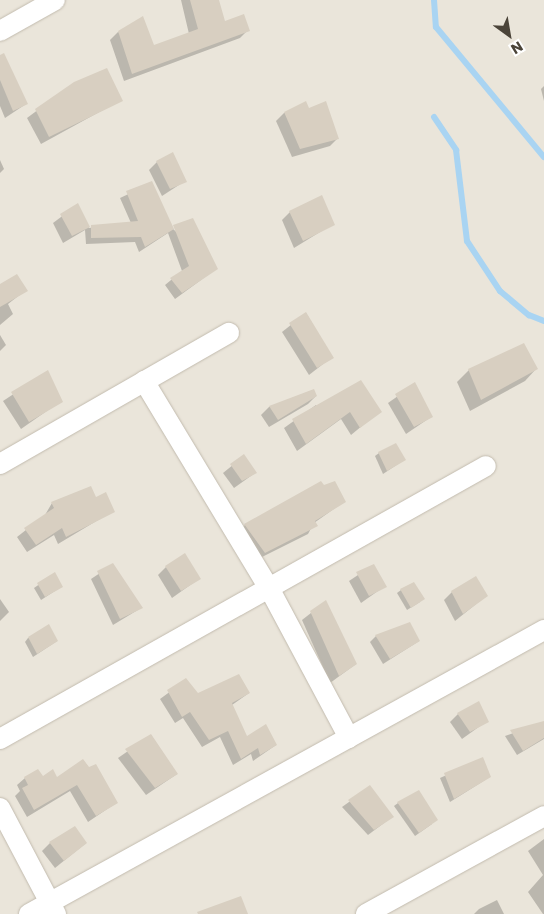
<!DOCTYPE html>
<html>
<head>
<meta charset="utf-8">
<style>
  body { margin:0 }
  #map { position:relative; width:544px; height:914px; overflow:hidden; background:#f6f3ec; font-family:Poppins,sans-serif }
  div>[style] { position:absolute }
  .residential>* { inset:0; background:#eae5da }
  .shadow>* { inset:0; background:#0003 }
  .stream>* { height:6px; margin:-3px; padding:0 3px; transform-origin:3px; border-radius:3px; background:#a9d4f2 }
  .building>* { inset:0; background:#d8cfc1 }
  .roads { filter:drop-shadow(0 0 1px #c2bbae) drop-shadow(0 0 1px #c2bbae) }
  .minor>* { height:20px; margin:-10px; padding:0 10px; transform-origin:10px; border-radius:10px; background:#fff }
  span { translate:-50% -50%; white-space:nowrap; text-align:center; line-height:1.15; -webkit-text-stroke:5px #fff; paint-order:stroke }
  .north { position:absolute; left:484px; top:10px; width:50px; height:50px; -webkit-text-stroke:4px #fff; paint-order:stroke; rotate:148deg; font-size:14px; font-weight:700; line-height:20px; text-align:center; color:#4b4439 }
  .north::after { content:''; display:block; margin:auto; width:18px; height:22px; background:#4b4439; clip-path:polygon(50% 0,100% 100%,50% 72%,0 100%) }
</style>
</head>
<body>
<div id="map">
  <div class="residential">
    <div style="clip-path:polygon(0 0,544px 0,544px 914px,0 914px)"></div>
  </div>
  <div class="shadow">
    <div style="clip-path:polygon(181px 0,218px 0,224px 22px,248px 30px,240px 38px,124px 81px,110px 40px,118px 32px,153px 47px,189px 34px)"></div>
    <div style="clip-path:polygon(0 56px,26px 104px,5px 118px,0 106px)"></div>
    <div style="clip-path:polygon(74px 83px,121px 100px,41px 144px,27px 118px)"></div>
    <div style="clip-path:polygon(544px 86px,544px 101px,541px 89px)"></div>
    <div style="clip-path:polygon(309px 110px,338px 138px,330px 146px,292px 157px,276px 121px,284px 113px)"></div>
    <div style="clip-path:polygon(0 160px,4px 169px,0 173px)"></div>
    <div style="clip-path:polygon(157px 162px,185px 181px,162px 196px,149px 170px)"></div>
    <div style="clip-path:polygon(152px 183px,172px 228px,216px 269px,175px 299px,165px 285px,182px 271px,168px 233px,139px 252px,135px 242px,86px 244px,85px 230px,63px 243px,53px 223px,77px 205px,89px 228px,131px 223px,120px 198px)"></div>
    <div style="clip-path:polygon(290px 212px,333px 224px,294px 248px,282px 220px)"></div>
    <div style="clip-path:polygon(0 285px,26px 290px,8px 304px,13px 314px,0 325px)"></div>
    <div style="clip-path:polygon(306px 313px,332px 357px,309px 375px,282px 332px)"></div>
    <div style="clip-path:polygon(0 335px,6px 345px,0 351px)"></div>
    <div style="clip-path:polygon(536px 369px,525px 381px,470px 411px,457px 382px,469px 370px)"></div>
    <div style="clip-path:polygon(47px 372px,61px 401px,21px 429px,3px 401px)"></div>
    <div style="clip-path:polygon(415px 384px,431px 417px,406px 434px,388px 403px)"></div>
    <div style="clip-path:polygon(313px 390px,316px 396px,308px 404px,269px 427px,261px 415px,269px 407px)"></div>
    <div style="clip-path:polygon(316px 405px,318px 408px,380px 411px,351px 435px,341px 419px,297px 451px,284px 428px)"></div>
    <div style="clip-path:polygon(379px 453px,404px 460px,383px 474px,375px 456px)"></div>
    <div style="clip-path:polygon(244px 456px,255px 473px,234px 488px,223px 473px)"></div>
    <div style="clip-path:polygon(95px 499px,113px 511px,58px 544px,54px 535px,27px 552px,17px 537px,45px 515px,52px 503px)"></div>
    <div style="clip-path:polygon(345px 501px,314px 523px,308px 534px,256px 560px,237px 533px,245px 525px)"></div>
    <div style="clip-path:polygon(112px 565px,141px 608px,113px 625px,91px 579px)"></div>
    <div style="clip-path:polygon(373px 565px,385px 586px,361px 603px,349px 581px)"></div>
    <div style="clip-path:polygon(166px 567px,200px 578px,172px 598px,158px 575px)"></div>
    <div style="clip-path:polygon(54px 574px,61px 587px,41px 600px,34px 588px)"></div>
    <div style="clip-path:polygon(401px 590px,420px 602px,407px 610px,397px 593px)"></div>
    <div style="clip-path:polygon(452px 592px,486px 596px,455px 621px,444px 600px)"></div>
    <div style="clip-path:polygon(0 599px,9px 612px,0 621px)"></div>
    <div style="clip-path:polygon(325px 602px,356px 664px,330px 683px,302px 620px)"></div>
    <div style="clip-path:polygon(376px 636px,419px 641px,383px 664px,370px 642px)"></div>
    <div style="clip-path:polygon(28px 638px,57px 641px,33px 657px,25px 642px)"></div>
    <div style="clip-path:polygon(186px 680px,197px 694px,249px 693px,232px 705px,246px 738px,276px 745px,253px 761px,251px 754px,233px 765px,220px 737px,202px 747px,183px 718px,175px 723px,160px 699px)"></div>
    <div style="clip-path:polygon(458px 714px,487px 721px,462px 739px,450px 722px)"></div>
    <div style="clip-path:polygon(544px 722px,544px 739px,517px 755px,505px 736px)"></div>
    <div style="clip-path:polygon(151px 735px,177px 774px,146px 795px,118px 758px)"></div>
    <div style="clip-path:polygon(482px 759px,485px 780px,450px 802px,440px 778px)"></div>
    <div style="clip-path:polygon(83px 760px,116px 803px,88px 822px,70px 791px,27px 817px,15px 796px,20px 791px,17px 785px,25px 778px,56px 779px)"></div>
    <div style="clip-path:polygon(370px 787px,392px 817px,368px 835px,342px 807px)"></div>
    <div style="clip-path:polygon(398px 803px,432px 824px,415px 836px,394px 806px)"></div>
    <div style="clip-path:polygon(544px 839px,544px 914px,543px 914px,528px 892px,543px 875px,528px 851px)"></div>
    <div style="clip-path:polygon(50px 843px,86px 843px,55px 868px,42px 851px)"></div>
    <div style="clip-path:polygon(497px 900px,504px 914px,474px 914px,479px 909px)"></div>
  </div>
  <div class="stream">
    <div style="left:434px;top:0;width:27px;rotate:86deg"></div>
    <div style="left:436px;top:27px;width:169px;rotate:50.3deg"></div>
    <div style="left:434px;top:117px;width:40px;rotate:56deg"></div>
    <div style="left:456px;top:150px;width:92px;rotate:83.1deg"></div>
    <div style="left:467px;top:241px;width:60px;rotate:56.6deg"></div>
    <div style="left:500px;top:291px;width:38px;rotate:40deg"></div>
    <div style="left:529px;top:315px;width:16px;rotate:22deg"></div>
  </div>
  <div class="building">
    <div style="clip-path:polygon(190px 0,219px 0,225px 21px,244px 14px,250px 31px,132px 74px,118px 31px,143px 16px,154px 45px,198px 29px)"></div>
    <div style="clip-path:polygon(4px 53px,28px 104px,13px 111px,0 80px,0 55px)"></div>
    <div style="clip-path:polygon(107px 68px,123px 101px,49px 137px,35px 109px,74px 82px)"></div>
    <div style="clip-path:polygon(306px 101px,309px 108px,326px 101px,339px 139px,300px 149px,284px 112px)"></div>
    <div style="clip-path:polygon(173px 152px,187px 182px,170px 189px,156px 161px)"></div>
    <div style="clip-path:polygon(152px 181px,174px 229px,145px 247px,141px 237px,91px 238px,91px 225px,138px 221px,126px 191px)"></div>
    <div style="clip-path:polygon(322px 195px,335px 225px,303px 241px,289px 211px)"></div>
    <div style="clip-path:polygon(78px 203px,90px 227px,72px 236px,60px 214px)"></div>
    <div style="clip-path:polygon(193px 218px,218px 269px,182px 293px,170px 278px,189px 266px,173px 225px)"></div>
    <div style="clip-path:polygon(17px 274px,28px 291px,0 307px,0 284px)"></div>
    <div style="clip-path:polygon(306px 312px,334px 358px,317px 368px,289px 323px)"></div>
    <div style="clip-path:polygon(524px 343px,538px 369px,481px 400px,468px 369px)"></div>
    <div style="clip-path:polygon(48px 370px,63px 402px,29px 422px,11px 392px)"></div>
    <div style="clip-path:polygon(361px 380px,382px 412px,360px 428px,350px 412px,306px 444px,292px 419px)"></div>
    <div style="clip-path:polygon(415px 382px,433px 417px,414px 427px,395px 394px)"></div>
    <div style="clip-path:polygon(314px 389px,317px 396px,278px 420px,269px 406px)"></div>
    <div style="clip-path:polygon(396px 443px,406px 460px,387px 471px,378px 452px)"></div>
    <div style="clip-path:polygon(244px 454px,257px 473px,242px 481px,230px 464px)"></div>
    <div style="clip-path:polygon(321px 481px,324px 485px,335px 481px,346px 502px,315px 521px,318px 526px,265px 553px,244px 524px)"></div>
    <div style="clip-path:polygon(91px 486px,96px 497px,106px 492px,115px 512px,66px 537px,62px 528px,36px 545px,24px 528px,54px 508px,51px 502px)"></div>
    <div style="clip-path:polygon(185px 553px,201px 579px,181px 591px,165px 566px)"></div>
    <div style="clip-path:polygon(113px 563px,143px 608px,120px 619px,97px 571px)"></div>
    <div style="clip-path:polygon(374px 564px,387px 587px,369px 596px,356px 572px)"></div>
    <div style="clip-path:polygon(55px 572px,63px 587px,45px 597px,37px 583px)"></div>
    <div style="clip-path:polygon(476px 576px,488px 596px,463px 614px,451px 591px)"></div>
    <div style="clip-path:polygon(414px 582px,425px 599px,411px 608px,400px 589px)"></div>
    <div style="clip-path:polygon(326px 600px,357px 664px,339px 676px,310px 611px)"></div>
    <div style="clip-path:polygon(410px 622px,420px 641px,390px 659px,375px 635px)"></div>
    <div style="clip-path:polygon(49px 624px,58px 641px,37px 654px,28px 637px)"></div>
    <div style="clip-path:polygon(239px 674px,250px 693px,232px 703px,247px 736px,266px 724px,277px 745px,260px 755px,258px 748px,241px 759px,228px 731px,209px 740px,190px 712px,182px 717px,167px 690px,186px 678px,198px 693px)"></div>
    <div style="clip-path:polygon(479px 701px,489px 722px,470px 732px,457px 713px)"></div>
    <div style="clip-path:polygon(544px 721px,544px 738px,523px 751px,510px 730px)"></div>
    <div style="clip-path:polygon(151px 734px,178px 774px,155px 788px,125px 749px)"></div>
    <div style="clip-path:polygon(483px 757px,491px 777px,454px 799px,444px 773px)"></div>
    <div style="clip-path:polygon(83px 759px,89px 767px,96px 764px,118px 803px,96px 816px,77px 785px,34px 810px,22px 788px,28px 785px,24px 777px,38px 769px,43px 776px,53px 769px,57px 777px)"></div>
    <div style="clip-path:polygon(370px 785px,394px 817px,374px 830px,348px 800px)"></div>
    <div style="clip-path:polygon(419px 790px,438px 820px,419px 833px,397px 802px)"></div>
    <div style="clip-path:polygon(75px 826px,87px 843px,64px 861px,49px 842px)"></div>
    <div style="clip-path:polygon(241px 896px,248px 914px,198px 914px,197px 912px)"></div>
  </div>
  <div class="roads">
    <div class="minor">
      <div style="left:0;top:31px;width:63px;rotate:-29.4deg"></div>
      <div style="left:144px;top:381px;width:242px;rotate:58.9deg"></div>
      <div style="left:269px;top:588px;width:170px;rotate:61.9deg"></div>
      <div style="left:0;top:464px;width:264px;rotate:-29.8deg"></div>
      <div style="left:0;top:739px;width:557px;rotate:-29.32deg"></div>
      <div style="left:0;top:808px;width:120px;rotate:62.2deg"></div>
      <div style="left:29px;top:914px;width:588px;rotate:-28.87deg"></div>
      <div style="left:366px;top:914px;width:203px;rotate:-28.8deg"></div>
    </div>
  </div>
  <div class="north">N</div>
</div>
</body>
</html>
